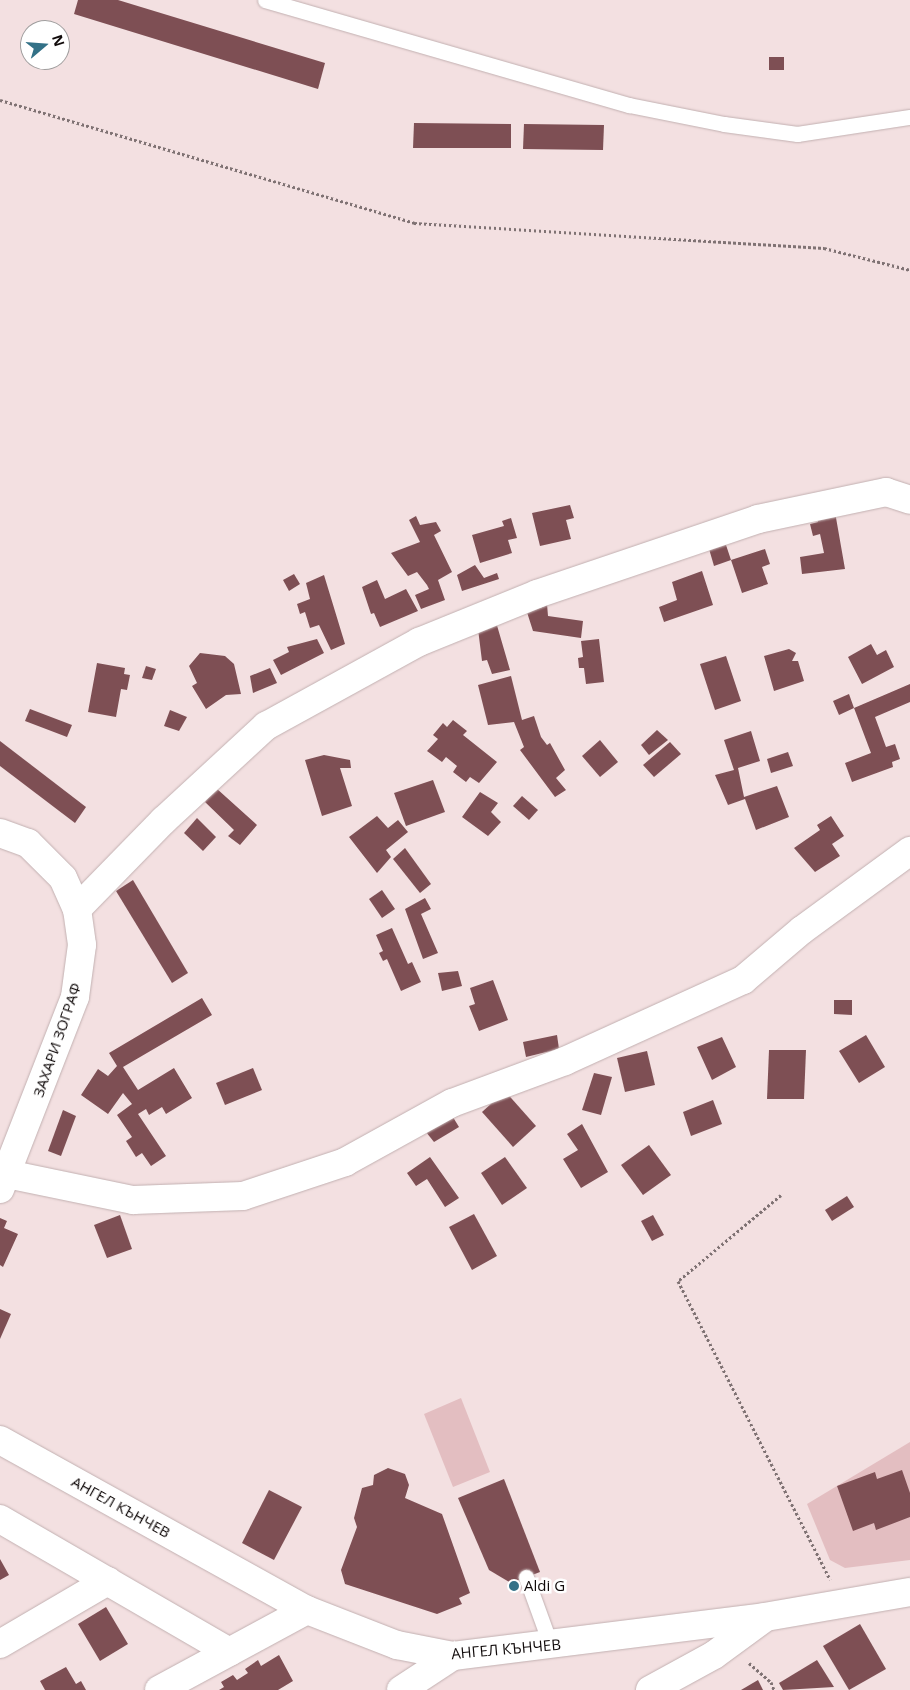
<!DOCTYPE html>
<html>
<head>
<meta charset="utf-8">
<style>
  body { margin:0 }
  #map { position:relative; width:910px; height:1690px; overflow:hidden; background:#f3e0e1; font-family:"Open Sans",sans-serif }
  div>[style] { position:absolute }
  .green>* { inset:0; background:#e3bec1 }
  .building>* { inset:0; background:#7e4f54 }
  .path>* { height:3px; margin-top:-1.5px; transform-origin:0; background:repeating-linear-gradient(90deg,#7f7273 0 2.5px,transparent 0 5px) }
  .roads { filter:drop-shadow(0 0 1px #c2b0b1) drop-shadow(0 0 1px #c2b0b1) }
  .service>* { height:15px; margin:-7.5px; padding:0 7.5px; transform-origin:7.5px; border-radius:7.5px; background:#fff }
  .minor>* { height:28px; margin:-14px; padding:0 14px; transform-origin:14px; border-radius:14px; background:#fff }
  .dots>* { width:14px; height:14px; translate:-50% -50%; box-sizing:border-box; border:2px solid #fff; border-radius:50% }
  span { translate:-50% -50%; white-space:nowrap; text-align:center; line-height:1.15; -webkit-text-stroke:5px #fff; paint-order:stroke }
  .street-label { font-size:15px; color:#100a0a }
  .poi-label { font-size:15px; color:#100a0a }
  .left { translate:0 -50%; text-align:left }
  .north { position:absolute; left:20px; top:20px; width:50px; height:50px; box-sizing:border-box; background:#fff; border:1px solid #9f9d9d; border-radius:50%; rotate:72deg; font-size:14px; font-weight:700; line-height:20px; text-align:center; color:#100a0a }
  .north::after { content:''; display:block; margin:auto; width:18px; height:22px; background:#337187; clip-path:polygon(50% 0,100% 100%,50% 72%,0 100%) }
</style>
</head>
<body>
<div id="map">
  <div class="green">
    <div style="clip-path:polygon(461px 1398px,490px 1472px,453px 1487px,424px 1414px)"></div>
    <div style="clip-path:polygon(910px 1442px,910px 1560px,845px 1568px,830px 1560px,807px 1504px)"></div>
  </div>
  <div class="building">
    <div style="clip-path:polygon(78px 0,118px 0,325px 63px,318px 89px,74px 14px)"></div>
    <div style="clip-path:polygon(769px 57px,784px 57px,784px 70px,769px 70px)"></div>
    <div style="clip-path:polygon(414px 123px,511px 124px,511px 148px,413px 148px)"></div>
    <div style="clip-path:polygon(524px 124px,604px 125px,603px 150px,523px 149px)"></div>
    <div style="clip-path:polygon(570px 505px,574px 518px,566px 520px,571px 539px,540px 546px,532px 513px)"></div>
    <div style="clip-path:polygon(835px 512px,845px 569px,802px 574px,800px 557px,824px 553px,820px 534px,813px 536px,810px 524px,818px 522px,816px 514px)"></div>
    <div style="clip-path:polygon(416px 516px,420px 525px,436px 522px,441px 531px,434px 535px,452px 572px,438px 580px,445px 600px,421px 609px,415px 595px,429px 589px,427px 585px,417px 572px,408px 576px,391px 553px,420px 542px,409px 520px)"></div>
    <div style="clip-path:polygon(511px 518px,517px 538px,508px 540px,512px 553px,480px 563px,472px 535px,504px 526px,502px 521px)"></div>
    <div style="clip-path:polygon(723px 536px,731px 560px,714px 566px,707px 542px)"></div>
    <div style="clip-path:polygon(765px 549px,770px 564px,762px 567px,768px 584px,742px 593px,731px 560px)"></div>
    <div style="clip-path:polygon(475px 565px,484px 578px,497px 573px,499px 579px,462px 591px,457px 575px)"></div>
    <div style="clip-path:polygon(702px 571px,713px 605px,664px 622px,659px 607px,677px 600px,672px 582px)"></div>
    <div style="clip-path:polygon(294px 574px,300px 584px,289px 591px,283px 580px)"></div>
    <div style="clip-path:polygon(324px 575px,345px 644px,331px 650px,319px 625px,310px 628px,305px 612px,300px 614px,297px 604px,310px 599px,306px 583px)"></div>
    <div style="clip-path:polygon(377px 580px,385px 599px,406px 589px,418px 611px,380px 627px,374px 613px,371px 614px,362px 587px)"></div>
    <div style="clip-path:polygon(547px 604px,548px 616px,583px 621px,581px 638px,533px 631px,525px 606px)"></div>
    <div style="clip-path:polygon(496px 622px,510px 670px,492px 674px,487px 660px,482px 661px,478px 629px)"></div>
    <div style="clip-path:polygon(317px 639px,324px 653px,281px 675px,273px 660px,289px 652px,287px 647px)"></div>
    <div style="clip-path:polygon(599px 639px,604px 682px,586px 684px,584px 668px,579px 668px,578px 658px,583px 657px,581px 641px)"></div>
    <div style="clip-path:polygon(871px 644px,877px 655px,886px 650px,894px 667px,862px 684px,848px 657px)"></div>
    <div style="clip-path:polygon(789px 649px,796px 653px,792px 661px,798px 661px,804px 681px,774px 691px,764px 656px)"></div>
    <div style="clip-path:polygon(200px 653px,225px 656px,234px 664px,241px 694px,226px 695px,206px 709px,192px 686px,197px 683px,189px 666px)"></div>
    <div style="clip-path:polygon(726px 656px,741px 701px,715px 710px,700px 664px)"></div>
    <div style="clip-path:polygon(97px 663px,125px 668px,124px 674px,130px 675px,127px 690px,121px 689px,116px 717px,88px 712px)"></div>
    <div style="clip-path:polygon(146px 666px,156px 669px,152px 680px,142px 678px)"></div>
    <div style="clip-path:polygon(270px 668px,277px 683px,253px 693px,250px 676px)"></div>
    <div style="clip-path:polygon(511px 676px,522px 720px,534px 716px,541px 737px,547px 745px,550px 743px,565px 770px,556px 778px,566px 790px,555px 797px,520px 750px,524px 747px,514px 722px,488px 725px,478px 685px)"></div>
    <div style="clip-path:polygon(910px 684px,910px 702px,875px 717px,886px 747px,895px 744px,900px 759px,892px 762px,893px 767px,852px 782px,845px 763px,871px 753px,854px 708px,839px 715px,833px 701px,849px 694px,854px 708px)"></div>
    <div style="clip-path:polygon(30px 709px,72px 725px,67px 737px,25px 721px)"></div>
    <div style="clip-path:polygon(170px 710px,187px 717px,179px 731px,164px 726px)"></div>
    <div style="clip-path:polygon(453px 720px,467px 731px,463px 735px,497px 762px,479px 783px,470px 777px,466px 782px,453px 772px,457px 766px,446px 757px,442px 762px,427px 751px,438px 739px,433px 735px,443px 723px,447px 727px)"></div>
    <div style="clip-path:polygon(657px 730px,668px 740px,649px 755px,641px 745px)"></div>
    <div style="clip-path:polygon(751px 731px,760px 761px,738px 768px,744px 797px,777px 786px,789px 817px,756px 830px,745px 799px,728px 805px,715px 775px,734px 770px,724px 740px)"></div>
    <div style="clip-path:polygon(600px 740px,618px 762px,600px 777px,582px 756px)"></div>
    <div style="clip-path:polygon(0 741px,86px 807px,75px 823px,0 766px)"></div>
    <div style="clip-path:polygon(670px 742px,681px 754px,654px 777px,643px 765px)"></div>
    <div style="clip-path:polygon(788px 752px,793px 766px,771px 773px,767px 759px)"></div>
    <div style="clip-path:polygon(324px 755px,350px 760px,351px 768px,340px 768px,352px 806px,322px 816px,305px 760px)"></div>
    <div style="clip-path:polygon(433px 780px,445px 812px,406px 826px,394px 793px)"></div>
    <div style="clip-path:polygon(216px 788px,257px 825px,240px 845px,228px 836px,234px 830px,205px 802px)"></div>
    <div style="clip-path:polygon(480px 792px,498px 803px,491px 812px,501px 822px,488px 836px,462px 817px)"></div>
    <div style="clip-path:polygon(522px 796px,538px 810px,529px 820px,513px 806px)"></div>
    <div style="clip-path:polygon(377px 816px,388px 828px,398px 820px,408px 832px,386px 850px,391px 857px,377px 873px,349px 837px)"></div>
    <div style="clip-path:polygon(831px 816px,844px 836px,832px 844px,840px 856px,815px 872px,794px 848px,820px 830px,817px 825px)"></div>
    <div style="clip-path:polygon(197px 818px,216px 837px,203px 851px,184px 833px)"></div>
    <div style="clip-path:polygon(405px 848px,431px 884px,420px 893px,393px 859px)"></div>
    <div style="clip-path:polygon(133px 880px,188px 973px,172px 983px,116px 891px)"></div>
    <div style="clip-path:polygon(382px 890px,395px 909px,382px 918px,369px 899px)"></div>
    <div style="clip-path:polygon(425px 898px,431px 909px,421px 914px,438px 953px,423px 959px,405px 909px)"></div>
    <div style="clip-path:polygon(392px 928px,408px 964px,412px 962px,421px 982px,401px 991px,387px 959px,383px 961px,379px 953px,383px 951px,376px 935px)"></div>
    <div style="clip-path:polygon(458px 971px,462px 986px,442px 991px,438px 973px)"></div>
    <div style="clip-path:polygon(493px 980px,508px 1020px,479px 1031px,469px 1006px,475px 1004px,470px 988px)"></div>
    <div style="clip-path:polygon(202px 998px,212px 1015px,123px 1067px,138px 1090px,174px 1068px,192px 1098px,166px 1114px,162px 1107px,149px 1115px,146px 1109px,138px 1114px,166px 1156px,151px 1166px,142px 1153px,136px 1157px,126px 1141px,132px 1137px,117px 1115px,132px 1104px,123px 1093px,108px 1114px,81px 1095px,98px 1069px,108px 1076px,117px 1066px,109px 1053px)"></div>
    <div style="clip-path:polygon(834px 1000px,852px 1000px,852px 1015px,834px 1014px)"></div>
    <div style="clip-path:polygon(557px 1035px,559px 1049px,526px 1057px,523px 1042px)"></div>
    <div style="clip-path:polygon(866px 1035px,885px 1067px,859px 1083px,839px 1051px)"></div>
    <div style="clip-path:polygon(722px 1037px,736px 1067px,712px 1080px,697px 1047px)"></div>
    <div style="clip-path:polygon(769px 1050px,806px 1050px,804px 1099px,767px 1099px)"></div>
    <div style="clip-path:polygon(647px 1051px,655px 1085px,625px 1092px,617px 1058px)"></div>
    <div style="clip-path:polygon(253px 1068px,262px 1090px,225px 1105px,216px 1083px)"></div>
    <div style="clip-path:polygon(594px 1073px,612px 1077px,601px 1115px,582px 1110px)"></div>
    <div style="clip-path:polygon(505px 1091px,536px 1126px,513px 1147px,482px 1112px)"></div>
    <div style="clip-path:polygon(713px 1100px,722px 1124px,691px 1136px,683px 1112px)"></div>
    <div style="clip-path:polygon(448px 1109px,459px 1127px,434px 1142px,422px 1127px)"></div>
    <div style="clip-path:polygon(63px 1110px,76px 1116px,61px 1156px,48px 1151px)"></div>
    <div style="clip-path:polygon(582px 1124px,608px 1172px,581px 1188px,563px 1159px,578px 1150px,567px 1134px)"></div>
    <div style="clip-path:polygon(649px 1145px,671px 1175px,643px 1195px,621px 1165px)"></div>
    <div style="clip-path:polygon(430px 1157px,459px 1198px,445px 1207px,427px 1179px,416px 1186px,407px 1173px)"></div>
    <div style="clip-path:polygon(505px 1157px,527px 1188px,502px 1205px,481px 1173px)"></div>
    <div style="clip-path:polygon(847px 1196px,854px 1207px,832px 1221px,825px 1210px)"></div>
    <div style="clip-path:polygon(474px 1214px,497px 1256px,472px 1270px,449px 1227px)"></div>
    <div style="clip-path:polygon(120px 1215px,132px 1249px,107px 1258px,94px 1225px)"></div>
    <div style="clip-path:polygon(653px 1215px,664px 1235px,652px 1241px,641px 1221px)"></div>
    <div style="clip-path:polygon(0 1218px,7px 1221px,4px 1228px,18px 1234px,3px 1267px,0 1265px)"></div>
    <div style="clip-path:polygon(0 1309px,11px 1314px,0 1339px)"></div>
    <div style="clip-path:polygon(388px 1468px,405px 1474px,409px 1485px,405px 1498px,442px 1514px,470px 1593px,459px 1598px,462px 1604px,437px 1614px,345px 1584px,341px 1570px,357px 1527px,354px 1518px,362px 1488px,373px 1485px,374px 1475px)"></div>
    <div style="clip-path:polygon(902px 1470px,910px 1493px,910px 1517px,876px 1530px,874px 1523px,853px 1531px,837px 1486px,875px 1472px,877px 1479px)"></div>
    <div style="clip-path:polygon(504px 1479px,540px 1572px,511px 1583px,489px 1570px,458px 1498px)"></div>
    <div style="clip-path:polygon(269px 1490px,302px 1507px,274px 1560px,242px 1543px)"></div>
    <div style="clip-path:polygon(0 1559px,9px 1575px,0 1580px)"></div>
    <div style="clip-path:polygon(106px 1607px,128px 1644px,100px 1661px,78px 1624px)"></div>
    <div style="clip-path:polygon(860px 1624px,886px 1669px,849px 1690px,823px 1646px)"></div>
    <div style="clip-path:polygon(279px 1655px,293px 1681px,278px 1690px,219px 1690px,224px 1687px,221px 1682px,233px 1675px,237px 1680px,248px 1673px,245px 1669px,258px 1660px,261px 1666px)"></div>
    <div style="clip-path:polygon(817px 1660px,834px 1687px,783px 1690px,779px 1683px)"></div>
    <div style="clip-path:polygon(66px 1667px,76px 1684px,81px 1681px,86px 1690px,45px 1690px,40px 1681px)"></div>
    <div style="clip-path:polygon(758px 1680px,763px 1690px,741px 1690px)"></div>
  </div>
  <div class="path">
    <div style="left:0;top:100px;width:432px;rotate:16.5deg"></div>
    <div style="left:414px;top:223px;width:411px;rotate:3.5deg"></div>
    <div style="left:824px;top:248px;width:89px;rotate:14.3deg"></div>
    <div style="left:781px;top:1195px;width:134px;rotate:140.1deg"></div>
    <div style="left:678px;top:1281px;width:335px;rotate:63deg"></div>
    <div style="left:749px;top:1663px;width:29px;rotate:41deg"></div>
    <div style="left:771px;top:1682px;width:9px;rotate:69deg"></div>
  </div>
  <div class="roads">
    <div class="service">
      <div style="left:265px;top:0;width:379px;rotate:16.1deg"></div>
      <div style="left:629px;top:105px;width:97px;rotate:11.3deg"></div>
      <div style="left:724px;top:124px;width:74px;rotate:7.8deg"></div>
      <div style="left:797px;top:134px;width:114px;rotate:-8.6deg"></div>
      <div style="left:526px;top:1577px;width:73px;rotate:70.1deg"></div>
    </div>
    <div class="minor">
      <div style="left:0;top:833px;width:30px;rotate:20deg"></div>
      <div style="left:28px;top:843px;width:49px;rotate:45deg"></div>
      <div style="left:63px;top:878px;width:34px;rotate:66deg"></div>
      <div style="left:77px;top:909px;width:36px;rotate:82deg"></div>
      <div style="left:82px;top:945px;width:52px;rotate:97.7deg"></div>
      <div style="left:75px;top:997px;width:206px;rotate:111.3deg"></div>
      <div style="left:77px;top:909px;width:124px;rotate:-45.7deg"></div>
      <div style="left:164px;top:820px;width:139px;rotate:-42.7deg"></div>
      <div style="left:266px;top:726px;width:175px;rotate:-28.8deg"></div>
      <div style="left:419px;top:642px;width:127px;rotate:-22.1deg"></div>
      <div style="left:537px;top:594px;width:233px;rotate:-18.7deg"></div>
      <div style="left:758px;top:519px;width:131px;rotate:-11.9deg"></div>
      <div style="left:886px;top:492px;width:25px;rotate:18deg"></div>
      <div style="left:7px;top:1174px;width:129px;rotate:11.7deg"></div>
      <div style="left:133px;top:1200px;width:110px;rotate:-2.1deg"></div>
      <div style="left:243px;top:1196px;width:108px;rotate:-18.4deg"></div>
      <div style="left:345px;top:1162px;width:122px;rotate:-28.9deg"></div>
      <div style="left:452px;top:1103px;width:121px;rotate:-20.4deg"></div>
      <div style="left:565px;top:1061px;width:196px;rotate:-24.5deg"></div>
      <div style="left:743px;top:980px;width:77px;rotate:-40.3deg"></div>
      <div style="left:802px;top:930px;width:134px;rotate:-36.2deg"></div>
      <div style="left:0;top:1440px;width:351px;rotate:29deg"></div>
      <div style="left:307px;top:1610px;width:97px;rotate:21.3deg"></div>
      <div style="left:397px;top:1645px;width:57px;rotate:11.1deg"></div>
      <div style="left:453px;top:1656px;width:314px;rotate:-7.1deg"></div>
      <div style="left:765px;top:1617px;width:147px;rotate:-9.8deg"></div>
      <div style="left:0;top:1519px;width:265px;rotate:30.1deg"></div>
      <div style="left:0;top:1644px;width:125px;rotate:-30.3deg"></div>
      <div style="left:159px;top:1690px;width:168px;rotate:-28.4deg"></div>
      <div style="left:401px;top:1690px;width:62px;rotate:-33.2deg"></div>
      <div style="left:650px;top:1690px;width:73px;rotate:-28.7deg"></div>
      <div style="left:714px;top:1655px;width:61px;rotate:-36.3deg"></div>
    </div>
  </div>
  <div class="dots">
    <div style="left:514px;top:1586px;background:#337187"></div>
  </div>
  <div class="street-label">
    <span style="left:57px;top:1040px;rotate:-71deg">ЗАХАРИ ЗОГРАФ</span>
    <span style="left:121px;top:1507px;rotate:29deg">АНГЕЛ КЪНЧЕВ</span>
    <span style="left:506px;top:1649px;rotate:-5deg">АНГЕЛ КЪНЧЕВ</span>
  </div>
  <div class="poi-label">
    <span class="left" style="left:524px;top:1586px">Aldi G</span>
  </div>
  <div class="north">N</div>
</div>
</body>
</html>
